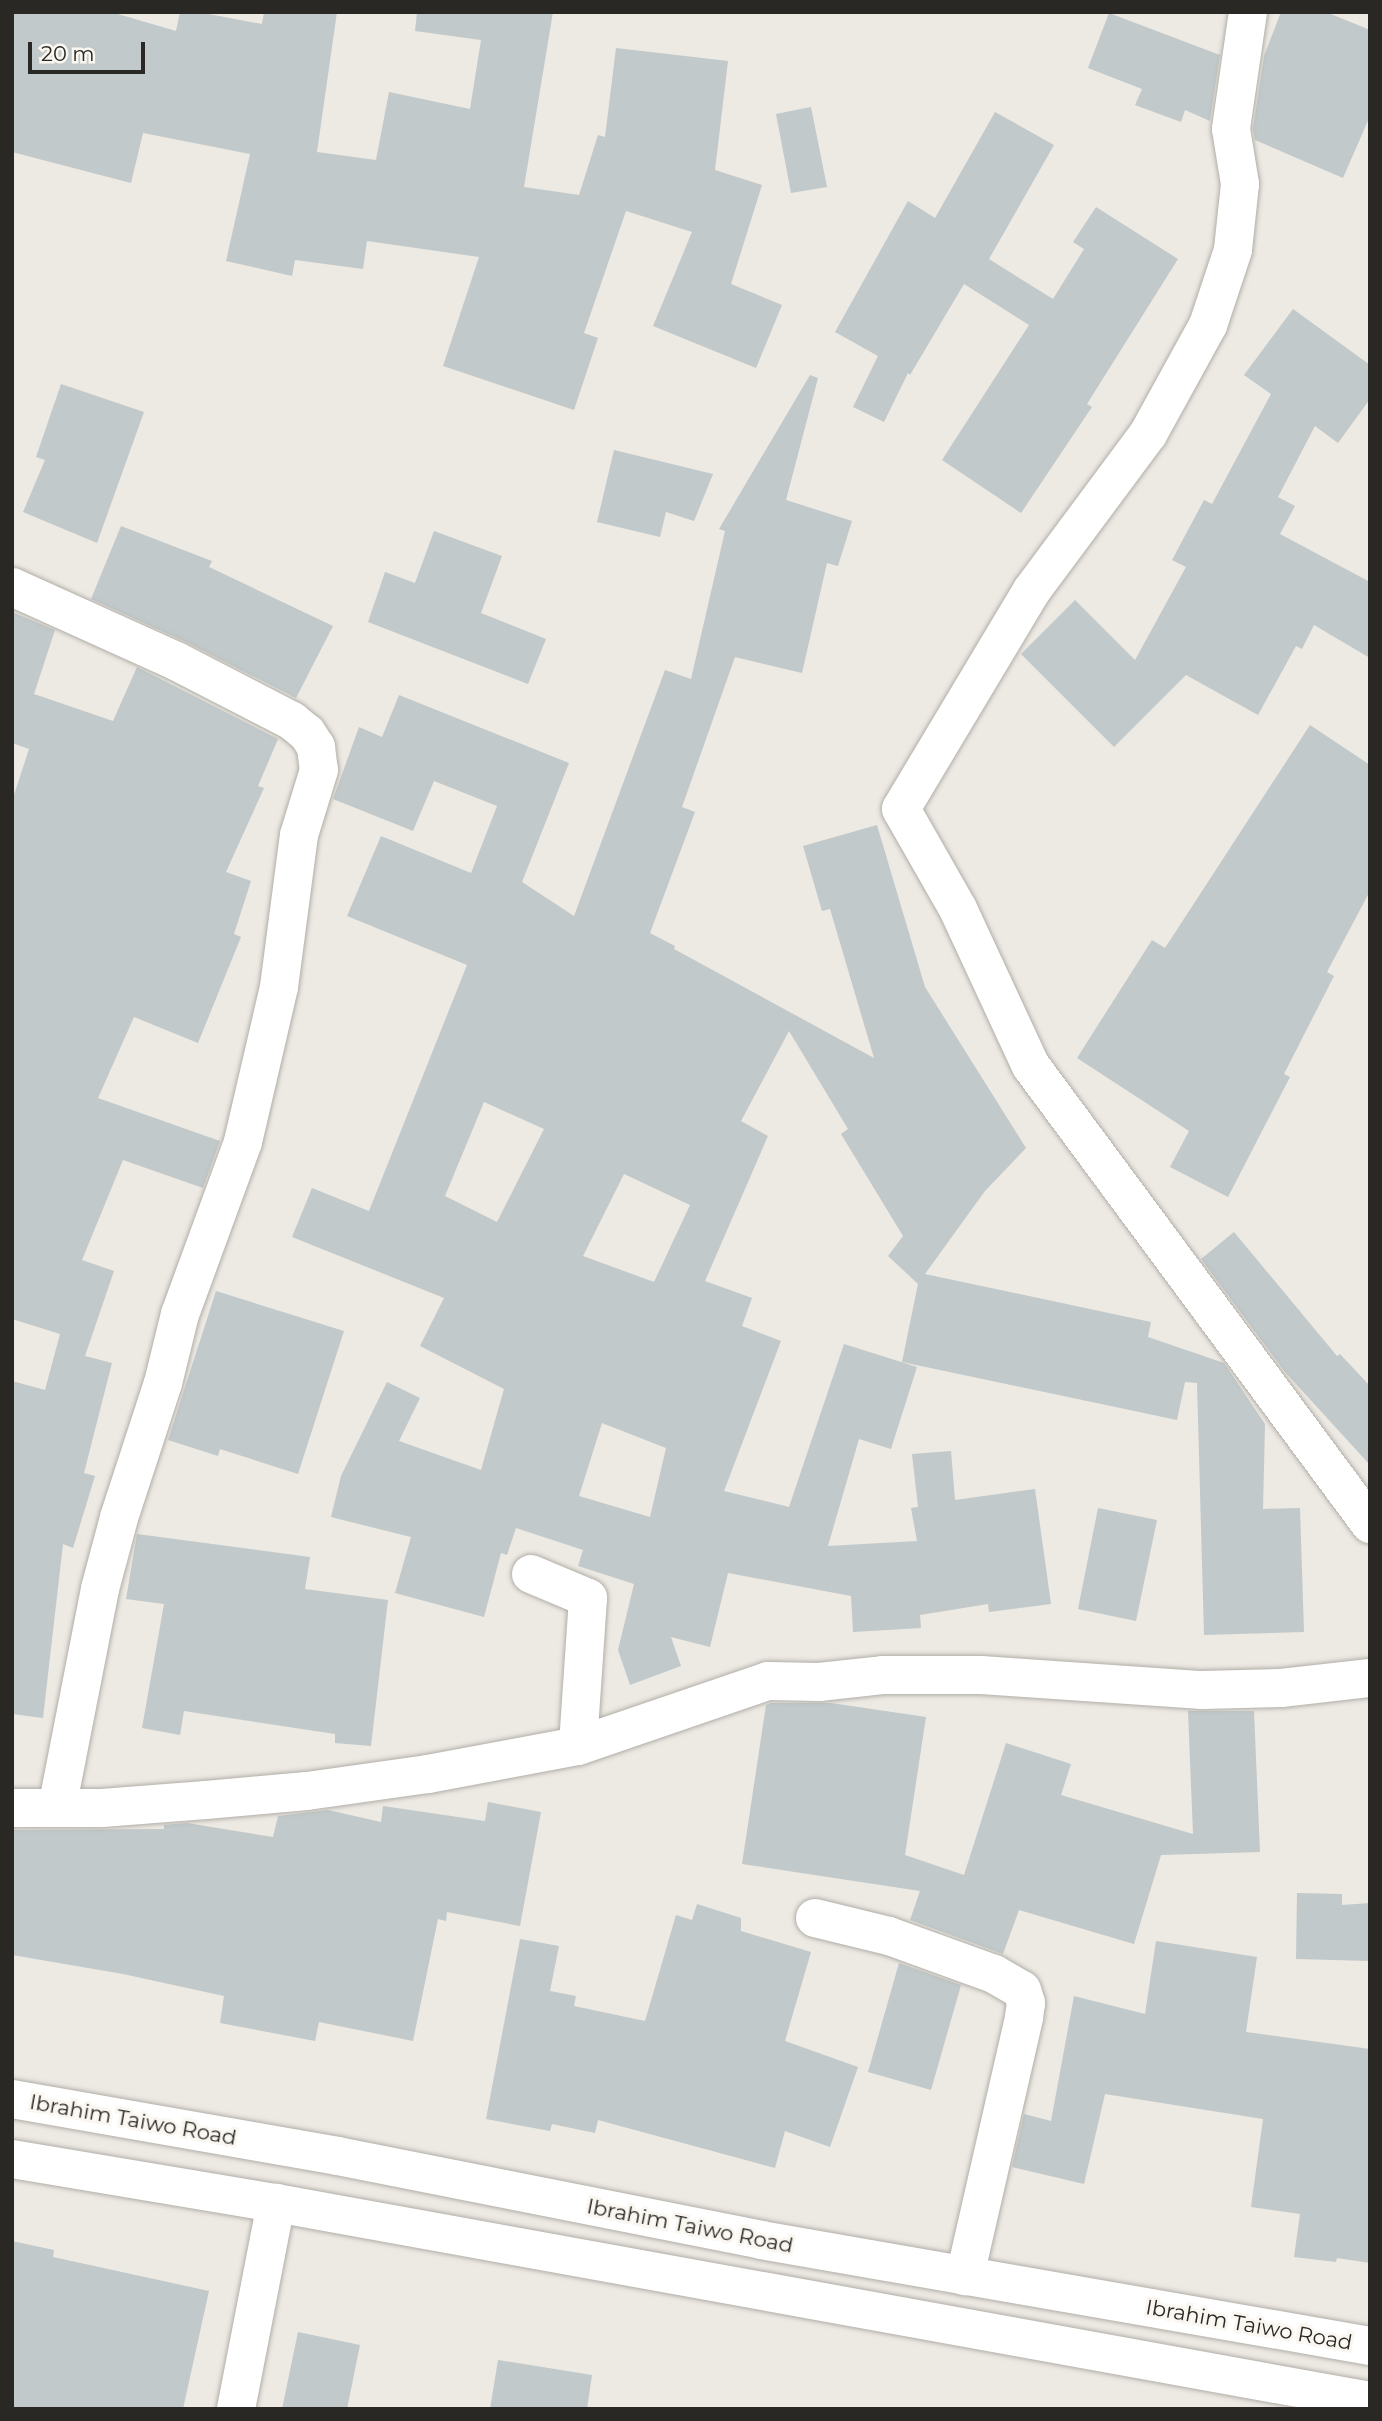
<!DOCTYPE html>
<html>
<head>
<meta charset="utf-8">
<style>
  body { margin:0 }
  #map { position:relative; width:1382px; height:2421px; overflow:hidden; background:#ede9e3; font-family:Montserrat,sans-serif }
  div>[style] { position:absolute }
  .building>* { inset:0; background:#c1c9ca }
  .roads { filter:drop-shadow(0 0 2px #b1aea8) drop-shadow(0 0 2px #b1aea8) }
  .street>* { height:38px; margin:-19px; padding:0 19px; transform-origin:19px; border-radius:19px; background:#fff }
  .primary>* { height:38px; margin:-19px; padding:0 19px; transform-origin:19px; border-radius:19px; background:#fff }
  span { translate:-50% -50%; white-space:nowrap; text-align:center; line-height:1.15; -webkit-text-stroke:6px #faf6f0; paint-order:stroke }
  .street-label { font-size:21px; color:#292825 }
  .frame { position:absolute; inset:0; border:14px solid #292825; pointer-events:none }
  .scale { position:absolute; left:28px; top:42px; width:117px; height:32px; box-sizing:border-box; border:4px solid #292825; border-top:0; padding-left:9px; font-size:21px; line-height:24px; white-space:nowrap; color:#292825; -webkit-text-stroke:5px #faf6f0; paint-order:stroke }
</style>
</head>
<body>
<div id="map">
  <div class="building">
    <div style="clip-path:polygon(12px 12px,111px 12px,176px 31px,180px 12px,198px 12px,262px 24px,264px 12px,337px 12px,317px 152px,376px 160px,389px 92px,470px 109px,481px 40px,415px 31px,417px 12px,553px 12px,524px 187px,579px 195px,598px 135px,605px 137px,616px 48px,728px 61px,715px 170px,762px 185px,731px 284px,782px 305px,756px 368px,653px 326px,692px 232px,626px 211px,584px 333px,598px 338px,574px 410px,443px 366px,479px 257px,367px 241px,363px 269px,295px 260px,292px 276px,226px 261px,250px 154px,143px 133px,131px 183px,12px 152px)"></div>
    <div style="clip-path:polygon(1281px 12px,1326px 12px,1370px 30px,1370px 116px,1343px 178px,1255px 140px,1253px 129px,1264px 56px)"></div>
    <div style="clip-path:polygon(1109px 13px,1220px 55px,1210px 121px,1185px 110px,1181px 122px,1135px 105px,1142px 89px,1088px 68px)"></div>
    <div style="clip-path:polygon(811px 107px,827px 187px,791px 193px,776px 114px)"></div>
    <div style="clip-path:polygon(995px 112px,1054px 145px,989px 259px,1053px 299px,1084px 249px,1073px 242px,1096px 207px,1178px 259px,1087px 404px,1092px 407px,1021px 513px,942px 460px,1029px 325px,964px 284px,910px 375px,908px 373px,884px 422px,853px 407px,878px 356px,835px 332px,908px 201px,935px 218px)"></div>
    <div style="clip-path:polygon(1293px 309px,1370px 365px,1370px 399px,1338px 443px,1315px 426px,1278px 497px,1295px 506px,1280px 534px,1370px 582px,1370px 658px,1314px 625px,1302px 649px,1296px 646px,1258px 715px,1186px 675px,1114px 747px,1021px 654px,1075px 600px,1135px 660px,1186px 567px,1172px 560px,1204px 500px,1212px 504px,1271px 394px,1244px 375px)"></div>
    <div style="clip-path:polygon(evenodd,810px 375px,818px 378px,786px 500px,852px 521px,838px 566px,827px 563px,802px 673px,735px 657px,682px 807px,695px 812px,650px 933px,675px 946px,674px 949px,874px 1058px,830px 909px,822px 911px,803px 846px,877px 825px,925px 987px,1026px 1148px,985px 1191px,925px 1274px,1151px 1322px,1148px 1337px,1224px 1363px,1265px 1424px,1263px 1509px,1300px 1508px,1304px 1632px,1204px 1635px,1197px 1383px,1185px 1382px,1177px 1420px,902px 1362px,918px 1284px,888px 1256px,903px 1236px,841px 1134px,848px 1129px,789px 1031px,741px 1121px,768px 1136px,705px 1281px,752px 1298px,742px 1326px,781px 1341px,724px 1491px,789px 1507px,844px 1344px,917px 1367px,891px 1449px,859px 1439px,828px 1546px,917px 1541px,911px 1508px,918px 1507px,912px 1454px,951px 1451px,955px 1500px,1035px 1489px,1051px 1604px,989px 1612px,988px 1604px,920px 1615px,921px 1628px,853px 1632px,851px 1596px,728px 1573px,710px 1647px,671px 1637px,681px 1666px,630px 1685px,618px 1650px,634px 1584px,578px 1566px,583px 1550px,516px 1528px,507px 1555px,501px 1553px,484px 1617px,395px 1593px,411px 1537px,331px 1517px,341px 1476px,387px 1382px,420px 1398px,399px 1441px,481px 1470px,504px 1389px,420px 1346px,444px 1298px,292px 1237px,312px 1188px,369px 1211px,467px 965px,347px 916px,381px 836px,471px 873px,497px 806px,434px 781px,413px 831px,333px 799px,359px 727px,382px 737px,399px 695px,569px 763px,522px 882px,574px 916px,665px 670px,691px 679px,725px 531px,719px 529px,810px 375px,484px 1102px,544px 1129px,497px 1222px,445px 1196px,484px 1102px,810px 375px,624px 1174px,690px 1205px,654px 1282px,583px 1256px,624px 1174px,810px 375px,602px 1423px,666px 1448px,650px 1517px,579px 1496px,602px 1423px)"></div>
    <div style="clip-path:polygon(61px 384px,144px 412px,97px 543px,23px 512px,45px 460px,36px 457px)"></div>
    <div style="clip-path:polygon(614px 450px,713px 474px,694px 521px,666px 512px,660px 537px,597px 522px)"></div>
    <div style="clip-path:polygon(121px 526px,212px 561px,209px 567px,333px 626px,296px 698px,186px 642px,91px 599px)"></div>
    <div style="clip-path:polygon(434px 531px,502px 556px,481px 613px,546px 639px,528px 684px,368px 622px,385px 572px,415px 583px)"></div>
    <div style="clip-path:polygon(12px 612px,55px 630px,34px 694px,113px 721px,137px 667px,278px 739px,258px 786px,264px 788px,226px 872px,251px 881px,234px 934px,241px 937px,198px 1043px,134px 1017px,98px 1098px,220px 1141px,203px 1188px,123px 1160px,82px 1260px,114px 1271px,85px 1356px,112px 1363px,84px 1473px,95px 1476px,73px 1548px,63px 1544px,43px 1718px,12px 1714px,12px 1381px,45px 1390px,60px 1334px,12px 1319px,12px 801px,29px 749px,12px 743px)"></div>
    <div style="clip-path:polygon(1310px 725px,1370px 765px,1370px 891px,1327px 972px,1334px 976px,1284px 1074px,1290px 1077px,1228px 1197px,1170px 1167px,1189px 1131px,1077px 1058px,1152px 940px,1165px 948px)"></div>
    <div style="clip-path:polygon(1234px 1232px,1337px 1356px,1340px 1354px,1370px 1386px,1370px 1465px,1285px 1372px,1201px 1259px)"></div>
    <div style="clip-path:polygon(216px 1291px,344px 1331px,298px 1474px,220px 1449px,218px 1456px,168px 1440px)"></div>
    <div style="clip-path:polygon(1098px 1508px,1157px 1520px,1136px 1621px,1078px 1609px)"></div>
    <div style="clip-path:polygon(137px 1534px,310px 1557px,305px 1589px,388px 1600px,371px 1746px,335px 1743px,335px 1734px,184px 1711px,180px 1735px,142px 1728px,164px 1604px,126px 1599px)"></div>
    <div style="clip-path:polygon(771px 1703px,831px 1703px,926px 1717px,905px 1855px,964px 1875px,1006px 1743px,1071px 1764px,1061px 1795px,1193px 1834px,1188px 1711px,1254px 1711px,1260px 1852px,1161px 1855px,1134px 1944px,1019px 1910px,1003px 1954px,910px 1920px,920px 1891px,742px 1864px,766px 1705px)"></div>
    <div style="clip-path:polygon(488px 1802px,541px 1812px,520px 1926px,447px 1912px,446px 1921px,438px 1919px,413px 2041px,319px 2022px,315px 2041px,220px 2023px,224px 1996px,123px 1974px,12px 1955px,12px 1830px,164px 1829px,164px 1825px,187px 1823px,273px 1837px,278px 1816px,328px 1810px,381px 1822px,383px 1806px,485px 1821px)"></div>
    <div style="clip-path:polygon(1297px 1893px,1342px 1894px,1342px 1905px,1370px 1903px,1370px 1961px,1296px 1959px)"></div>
    <div style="clip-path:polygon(697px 1904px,741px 1918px,741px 1931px,811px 1952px,785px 2041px,858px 2067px,830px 2147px,785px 2131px,775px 2168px,598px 2120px,595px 2133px,552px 2124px,550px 2131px,486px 2119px,520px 1939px,559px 1946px,550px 1991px,576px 1996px,574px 2006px,645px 2021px,676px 1915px,692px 1920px)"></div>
    <div style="clip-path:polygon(1156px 1941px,1257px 1957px,1246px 2032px,1370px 2049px,1370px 2263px,1337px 2258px,1336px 2262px,1294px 2257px,1300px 2214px,1251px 2207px,1263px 2119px,1105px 2094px,1084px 2184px,1012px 2167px,1024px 2114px,1051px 2121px,1074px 1996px,1145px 2014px)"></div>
    <div style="clip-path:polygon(899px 1963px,961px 1985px,931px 2090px,868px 2072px)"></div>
    <div style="clip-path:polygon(12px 2241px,54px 2250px,53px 2257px,209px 2291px,183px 2409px,12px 2409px)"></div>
    <div style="clip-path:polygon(298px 2332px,360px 2345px,347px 2409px,282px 2409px)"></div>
    <div style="clip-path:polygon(498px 2360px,592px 2375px,587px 2409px,490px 2409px)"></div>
  </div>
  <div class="roads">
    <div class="street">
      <div style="left:1248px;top:12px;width:118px;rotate:98.3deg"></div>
      <div style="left:1231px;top:129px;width:56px;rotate:80.7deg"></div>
      <div style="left:1240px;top:184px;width:66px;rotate:96.1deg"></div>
      <div style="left:1233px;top:250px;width:79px;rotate:108.4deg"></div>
      <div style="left:1208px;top:325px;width:124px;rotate:118.8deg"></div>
      <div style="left:1148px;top:434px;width:194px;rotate:126.6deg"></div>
      <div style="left:1032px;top:590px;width:255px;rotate:120.9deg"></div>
      <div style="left:901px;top:809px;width:115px;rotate:60.3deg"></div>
      <div style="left:958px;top:909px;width:173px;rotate:65.1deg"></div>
      <div style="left:1031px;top:1066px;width:570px;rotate:53.49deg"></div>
      <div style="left:12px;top:587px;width:180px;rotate:24.3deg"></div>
      <div style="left:176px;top:661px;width:131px;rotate:27.3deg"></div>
      <div style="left:292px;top:721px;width:19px;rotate:39deg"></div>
      <div style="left:307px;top:733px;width:17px;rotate:57deg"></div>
      <div style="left:316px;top:747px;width:23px;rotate:83deg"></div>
      <div style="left:319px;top:770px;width:68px;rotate:107.1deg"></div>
      <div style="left:299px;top:835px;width:153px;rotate:97.5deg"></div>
      <div style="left:279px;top:987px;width:159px;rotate:103.1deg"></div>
      <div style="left:243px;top:1142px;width:183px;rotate:110.1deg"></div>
      <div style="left:180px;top:1314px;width:71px;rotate:103.8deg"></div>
      <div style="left:163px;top:1383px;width:142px;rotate:108.1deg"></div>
      <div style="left:119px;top:1518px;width:73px;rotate:105deg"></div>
      <div style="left:100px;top:1589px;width:223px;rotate:101.1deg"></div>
      <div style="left:531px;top:1574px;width:62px;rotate:22.8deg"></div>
      <div style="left:588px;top:1598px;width:148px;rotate:93.9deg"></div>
      <div style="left:12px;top:1808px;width:90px"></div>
      <div style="left:102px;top:1808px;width:104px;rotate:-4.4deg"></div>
      <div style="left:206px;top:1800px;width:101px;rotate:-5.1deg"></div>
      <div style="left:307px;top:1791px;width:122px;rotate:-8deg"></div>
      <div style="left:428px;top:1774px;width:153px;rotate:-10.6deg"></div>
      <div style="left:578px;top:1746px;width:201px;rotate:-18.9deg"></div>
      <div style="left:768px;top:1681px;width:51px;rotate:1.1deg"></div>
      <div style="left:819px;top:1682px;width:64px;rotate:-6.2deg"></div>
      <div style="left:883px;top:1675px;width:98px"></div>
      <div style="left:981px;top:1675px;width:222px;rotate:3.9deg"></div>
      <div style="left:1202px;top:1690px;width:79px;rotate:-1.5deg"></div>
      <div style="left:1281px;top:1688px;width:90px;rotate:-6.4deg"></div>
      <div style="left:815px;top:1918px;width:76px;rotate:13.7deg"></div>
      <div style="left:889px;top:1936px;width:112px;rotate:19.9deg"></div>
      <div style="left:994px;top:1974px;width:32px;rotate:30deg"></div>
      <div style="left:1022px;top:1990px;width:14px;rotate:73deg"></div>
      <div style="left:1026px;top:2003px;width:15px;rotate:98deg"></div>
      <div style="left:1024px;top:2018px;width:265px;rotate:102.9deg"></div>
      <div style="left:236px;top:2409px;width:210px;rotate:-79deg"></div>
    </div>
    <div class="primary">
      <div style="left:12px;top:2099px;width:331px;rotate:9.9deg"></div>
      <div style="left:338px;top:2156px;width:431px;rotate:11.2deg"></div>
      <div style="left:761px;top:2240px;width:618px;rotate:9.87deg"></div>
      <div style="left:12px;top:2159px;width:268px;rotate:9.5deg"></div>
      <div style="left:276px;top:2203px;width:1112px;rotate:10.26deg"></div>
    </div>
  </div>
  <div class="street-label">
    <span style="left:133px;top:2120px;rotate:10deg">Ibrahim Taiwo Road</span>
    <span style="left:690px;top:2226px;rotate:11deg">Ibrahim Taiwo Road</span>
    <span style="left:1249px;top:2325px;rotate:10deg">Ibrahim Taiwo Road</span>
  </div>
  <div class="frame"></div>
  <div class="scale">20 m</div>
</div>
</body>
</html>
